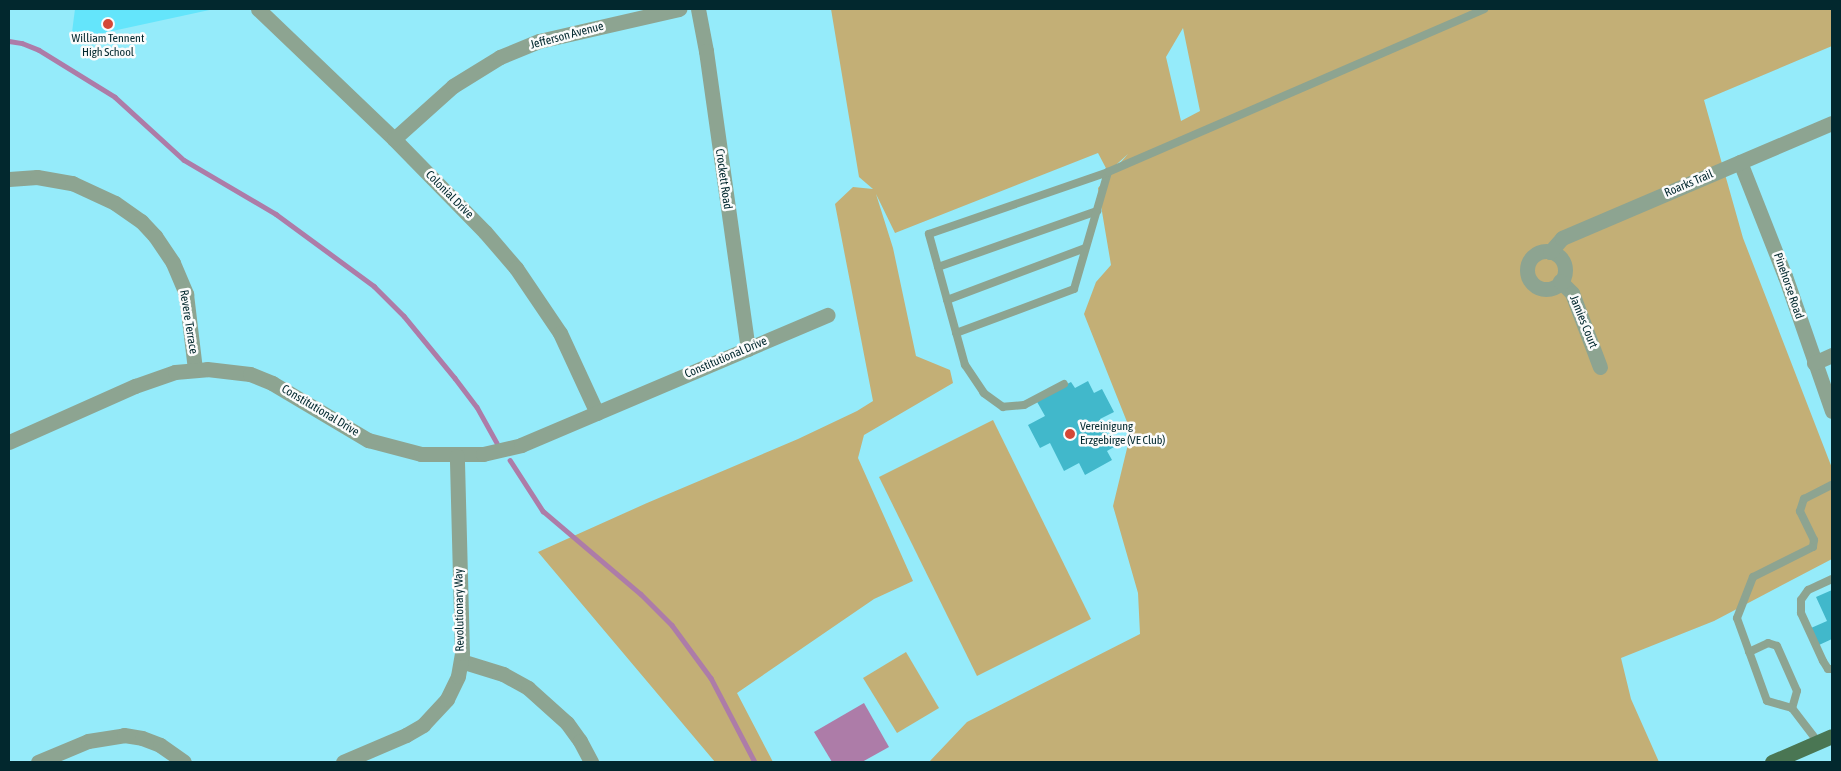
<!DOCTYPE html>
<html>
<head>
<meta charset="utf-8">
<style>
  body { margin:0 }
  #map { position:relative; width:1841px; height:771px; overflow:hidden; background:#95ebfa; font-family:"Asap Condensed",sans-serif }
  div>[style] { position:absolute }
  .built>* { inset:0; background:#64e5fb }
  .green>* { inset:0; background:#c3af76 }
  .water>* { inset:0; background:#ad7ca8 }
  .stream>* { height:4.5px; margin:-2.25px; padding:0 2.25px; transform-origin:2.25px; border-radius:2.25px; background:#ad7ca8 }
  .building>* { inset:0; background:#41b8cb }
  .service>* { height:8px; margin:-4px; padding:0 4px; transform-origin:4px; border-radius:4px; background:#8da491 }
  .minor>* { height:15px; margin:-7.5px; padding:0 7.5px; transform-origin:7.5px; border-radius:7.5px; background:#8da491 }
  .minor>.ring { margin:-7.5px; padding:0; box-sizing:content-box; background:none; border:15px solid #8da491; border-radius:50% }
  .primary>* { height:15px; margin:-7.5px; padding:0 7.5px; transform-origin:7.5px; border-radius:7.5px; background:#4a7653 }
  .dots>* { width:14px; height:14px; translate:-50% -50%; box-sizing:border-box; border:2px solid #fbfbfb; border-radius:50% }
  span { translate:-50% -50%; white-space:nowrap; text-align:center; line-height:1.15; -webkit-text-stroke:5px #fbfbfb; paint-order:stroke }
  .street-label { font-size:12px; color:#02282e }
  .poi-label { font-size:12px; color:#02282e }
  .left { translate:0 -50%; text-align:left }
  .frame { position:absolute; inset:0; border:10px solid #02282e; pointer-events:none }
</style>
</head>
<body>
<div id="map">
  <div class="built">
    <div style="clip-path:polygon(75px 9px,214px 9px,71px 40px)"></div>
  </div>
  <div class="green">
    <div style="clip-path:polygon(evenodd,831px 9px,1832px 9px,1832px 46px,1704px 100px,1743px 238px,1832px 468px,1832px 559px,1714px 621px,1621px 658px,1631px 699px,1659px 762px,929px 762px,967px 722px,1140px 634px,1138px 593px,1113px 506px,1131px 432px,1084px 314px,1096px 282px,1111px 265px,1098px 188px,1128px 154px,1108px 172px,1098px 153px,895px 233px,876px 194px,893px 248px,916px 356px,950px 370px,953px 383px,864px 435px,858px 458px,913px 581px,874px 599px,737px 693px,773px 762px,715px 762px,538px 552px,647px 503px,798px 439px,857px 411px,873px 401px,835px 204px,853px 187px,873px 189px,859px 177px,831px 9px,1183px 28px,1200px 111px,1181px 121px,1166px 57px,1183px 28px)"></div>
    <div style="clip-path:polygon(993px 420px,1091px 619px,977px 676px,879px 477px)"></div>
    <div style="clip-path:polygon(906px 652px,939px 708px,897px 733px,863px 678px)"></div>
  </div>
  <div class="water">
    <div style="clip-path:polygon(864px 703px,889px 747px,862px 762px,832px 762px,814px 732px)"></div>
  </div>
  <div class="stream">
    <div style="left:9px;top:41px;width:13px;rotate:9deg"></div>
    <div style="left:22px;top:43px;width:18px;rotate:22deg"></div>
    <div style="left:39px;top:50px;width:89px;rotate:31.7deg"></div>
    <div style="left:115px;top:97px;width:93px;rotate:42.4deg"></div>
    <div style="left:184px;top:160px;width:107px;rotate:30.4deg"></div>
    <div style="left:276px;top:214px;width:122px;rotate:36.3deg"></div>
    <div style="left:374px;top:286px;width:42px;rotate:45deg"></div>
    <div style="left:404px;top:316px;width:80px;rotate:50.6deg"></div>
    <div style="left:455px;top:378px;width:36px;rotate:53deg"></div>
    <div style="left:477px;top:407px;width:41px;rotate:60.9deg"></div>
    <div style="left:510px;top:460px;width:61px;rotate:57.1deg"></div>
    <div style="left:543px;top:511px;width:128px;rotate:40.3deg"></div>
    <div style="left:641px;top:594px;width:44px;rotate:45deg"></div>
    <div style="left:672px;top:625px;width:66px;rotate:53.7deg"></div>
    <div style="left:711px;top:678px;width:95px;rotate:62.4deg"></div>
  </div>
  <div class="building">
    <div style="clip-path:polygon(1088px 381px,1094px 393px,1102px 389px,1114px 412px,1100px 419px,1114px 447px,1107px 451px,1112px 460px,1085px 475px,1079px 463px,1064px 471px,1050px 443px,1040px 448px,1028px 425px,1045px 416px,1036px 400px,1071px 382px,1075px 388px)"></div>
    <div style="clip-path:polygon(1832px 590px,1832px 639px,1819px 645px,1811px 628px,1827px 621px,1816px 597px)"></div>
  </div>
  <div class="service">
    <div style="left:938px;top:267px;width:169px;rotate:-19.4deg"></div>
    <div style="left:947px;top:300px;width:147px;rotate:-20.6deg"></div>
    <div style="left:956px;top:333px;width:126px;rotate:-20.4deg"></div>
    <div style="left:1074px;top:289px;width:122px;rotate:-73.8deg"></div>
    <div style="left:1064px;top:384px;width:45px;rotate:152.3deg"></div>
    <div style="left:1024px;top:405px;width:21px;rotate:175deg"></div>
    <div style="left:1003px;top:407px;width:24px;rotate:-144deg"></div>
    <div style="left:984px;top:393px;width:34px;rotate:-124deg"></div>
    <div style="left:965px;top:365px;width:136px;rotate:-105.4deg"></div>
    <div style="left:929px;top:234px;width:189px;rotate:-19.1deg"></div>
    <div style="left:1108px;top:172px;width:410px;rotate:-23.4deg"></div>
    <div style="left:1832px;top:579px;width:26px;rotate:155deg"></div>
    <div style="left:1808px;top:590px;width:12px;rotate:125deg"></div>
    <div style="left:1801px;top:600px;width:13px;rotate:90deg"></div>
    <div style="left:1801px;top:613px;width:53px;rotate:65.4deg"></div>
    <div style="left:1823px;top:661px;width:9px;rotate:58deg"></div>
    <div style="left:1828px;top:669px;width:4px"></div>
    <div style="left:1749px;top:652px;width:21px;rotate:-25deg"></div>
    <div style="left:1768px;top:643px;width:9px;rotate:18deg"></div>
    <div style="left:1777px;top:646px;width:49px;rotate:66deg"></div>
    <div style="left:1797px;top:691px;width:18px;rotate:106deg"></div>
    <div style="left:1818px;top:742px;width:43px;rotate:-127.4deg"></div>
    <div style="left:1792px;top:708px;width:26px;rotate:-164deg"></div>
    <div style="left:1767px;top:701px;width:88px;rotate:-109.9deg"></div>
    <div style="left:1737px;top:618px;width:44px;rotate:-68.7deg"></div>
    <div style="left:1753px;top:577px;width:67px;rotate:-26.6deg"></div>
    <div style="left:1813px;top:547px;width:7px;rotate:-82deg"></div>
    <div style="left:1814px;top:540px;width:32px;rotate:-116deg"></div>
    <div style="left:1800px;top:511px;width:13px;rotate:-72deg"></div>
    <div style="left:1804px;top:499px;width:31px;rotate:-27deg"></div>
  </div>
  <div class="minor">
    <div style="left:258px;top:9px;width:188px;rotate:43.7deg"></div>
    <div style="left:394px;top:139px;width:130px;rotate:45.6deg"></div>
    <div style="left:485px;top:232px;width:48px;rotate:49.3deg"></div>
    <div style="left:516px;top:268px;width:78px;rotate:55.9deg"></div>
    <div style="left:560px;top:333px;width:88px;rotate:65.2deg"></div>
    <div style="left:698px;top:9px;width:43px;rotate:79.2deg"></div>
    <div style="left:706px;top:51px;width:301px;rotate:82deg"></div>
    <div style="left:394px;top:139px;width:79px;rotate:-41.9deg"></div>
    <div style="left:453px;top:86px;width:55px;rotate:-31.7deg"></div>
    <div style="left:500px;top:57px;width:42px;rotate:-22.3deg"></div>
    <div style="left:539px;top:41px;width:144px;rotate:-12.9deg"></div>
    <div style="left:1740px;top:162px;width:123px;rotate:68.5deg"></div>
    <div style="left:1785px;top:276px;width:143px;rotate:70.8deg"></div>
    <div style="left:9px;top:179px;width:28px;rotate:-4deg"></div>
    <div style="left:37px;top:177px;width:36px;rotate:10deg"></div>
    <div style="left:72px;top:183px;width:47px;rotate:24.9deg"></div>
    <div style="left:115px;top:203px;width:32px;rotate:35deg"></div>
    <div style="left:141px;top:221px;width:21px;rotate:47deg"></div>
    <div style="left:155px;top:236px;width:32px;rotate:56deg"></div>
    <div style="left:173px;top:263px;width:34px;rotate:67deg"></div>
    <div style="left:186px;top:294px;width:76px;rotate:83.2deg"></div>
    <div class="ring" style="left:1527px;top:251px;width:23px;height:23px"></div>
    <div style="left:1550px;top:252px;width:18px;rotate:-49deg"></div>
    <div style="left:1562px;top:238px;width:293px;rotate:-23.1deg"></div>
    <div style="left:1560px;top:281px;width:17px;rotate:45deg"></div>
    <div style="left:1572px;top:293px;width:79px;rotate:69.3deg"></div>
    <div style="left:1814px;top:363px;width:20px;rotate:-24deg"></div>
    <div style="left:9px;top:442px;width:138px;rotate:-24deg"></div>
    <div style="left:135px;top:386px;width:42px;rotate:-19.3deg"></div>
    <div style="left:175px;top:372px;width:32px;rotate:-5deg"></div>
    <div style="left:207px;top:369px;width:43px;rotate:6.6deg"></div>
    <div style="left:250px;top:374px;width:24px;rotate:22deg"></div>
    <div style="left:272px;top:383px;width:112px;rotate:30.7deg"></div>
    <div style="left:368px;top:440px;width:55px;rotate:14.8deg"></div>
    <div style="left:421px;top:454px;width:62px"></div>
    <div style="left:483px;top:454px;width:39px;rotate:-13deg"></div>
    <div style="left:521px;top:445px;width:333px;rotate:-23deg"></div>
    <div style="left:461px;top:661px;width:44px;rotate:17.2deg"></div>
    <div style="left:503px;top:674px;width:29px;rotate:29deg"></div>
    <div style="left:528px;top:688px;width:52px;rotate:41.9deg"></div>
    <div style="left:567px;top:723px;width:22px;rotate:54deg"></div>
    <div style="left:580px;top:741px;width:24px;rotate:62deg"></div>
    <div style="left:38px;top:762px;width:54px;rotate:-22.8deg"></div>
    <div style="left:88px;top:741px;width:36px;rotate:-9deg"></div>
    <div style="left:124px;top:735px;width:18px;rotate:9deg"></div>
    <div style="left:142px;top:738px;width:19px;rotate:21deg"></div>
    <div style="left:160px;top:745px;width:29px;rotate:35deg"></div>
    <div style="left:343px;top:762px;width:69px;rotate:-23.2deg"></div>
    <div style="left:406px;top:735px;width:20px;rotate:-30deg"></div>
    <div style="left:423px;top:725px;width:35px;rotate:-47deg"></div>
    <div style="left:447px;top:699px;width:25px;rotate:-64deg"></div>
    <div style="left:458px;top:676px;width:23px;rotate:-80deg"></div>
    <div style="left:462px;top:653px;width:197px;rotate:-91.5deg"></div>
  </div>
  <div class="primary">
    <div style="left:1772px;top:762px;width:65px;rotate:-23.4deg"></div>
  </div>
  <div class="dots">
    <div style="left:108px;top:24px;background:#d44736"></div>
    <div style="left:1070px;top:434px;background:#d44736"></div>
  </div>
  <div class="street-label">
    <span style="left:567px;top:36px;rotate:-15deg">Jefferson Avenue</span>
    <span style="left:723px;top:179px;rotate:82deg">Crockett Road</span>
    <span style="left:1689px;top:184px;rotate:-23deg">Roarks Trail</span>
    <span style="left:449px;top:195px;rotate:45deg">Colonial Drive</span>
    <span style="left:1788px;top:286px;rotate:71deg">Pinehorse Road</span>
    <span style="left:188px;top:322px;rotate:81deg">Revere Terrace</span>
    <span style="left:1583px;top:322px;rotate:68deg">Jamies Court</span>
    <span style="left:726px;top:358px;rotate:-23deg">Constitutional Drive</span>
    <span style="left:320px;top:411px;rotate:31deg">Constitutional Drive</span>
    <span style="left:460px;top:610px;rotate:-91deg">Revolutionary Way</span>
  </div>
  <div class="poi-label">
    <span style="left:108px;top:46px">William Tennent<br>High School</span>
    <span class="left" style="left:1080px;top:434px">Vereinigung<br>Erzgebirge (VE Club)</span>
  </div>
  <div class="frame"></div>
</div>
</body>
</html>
